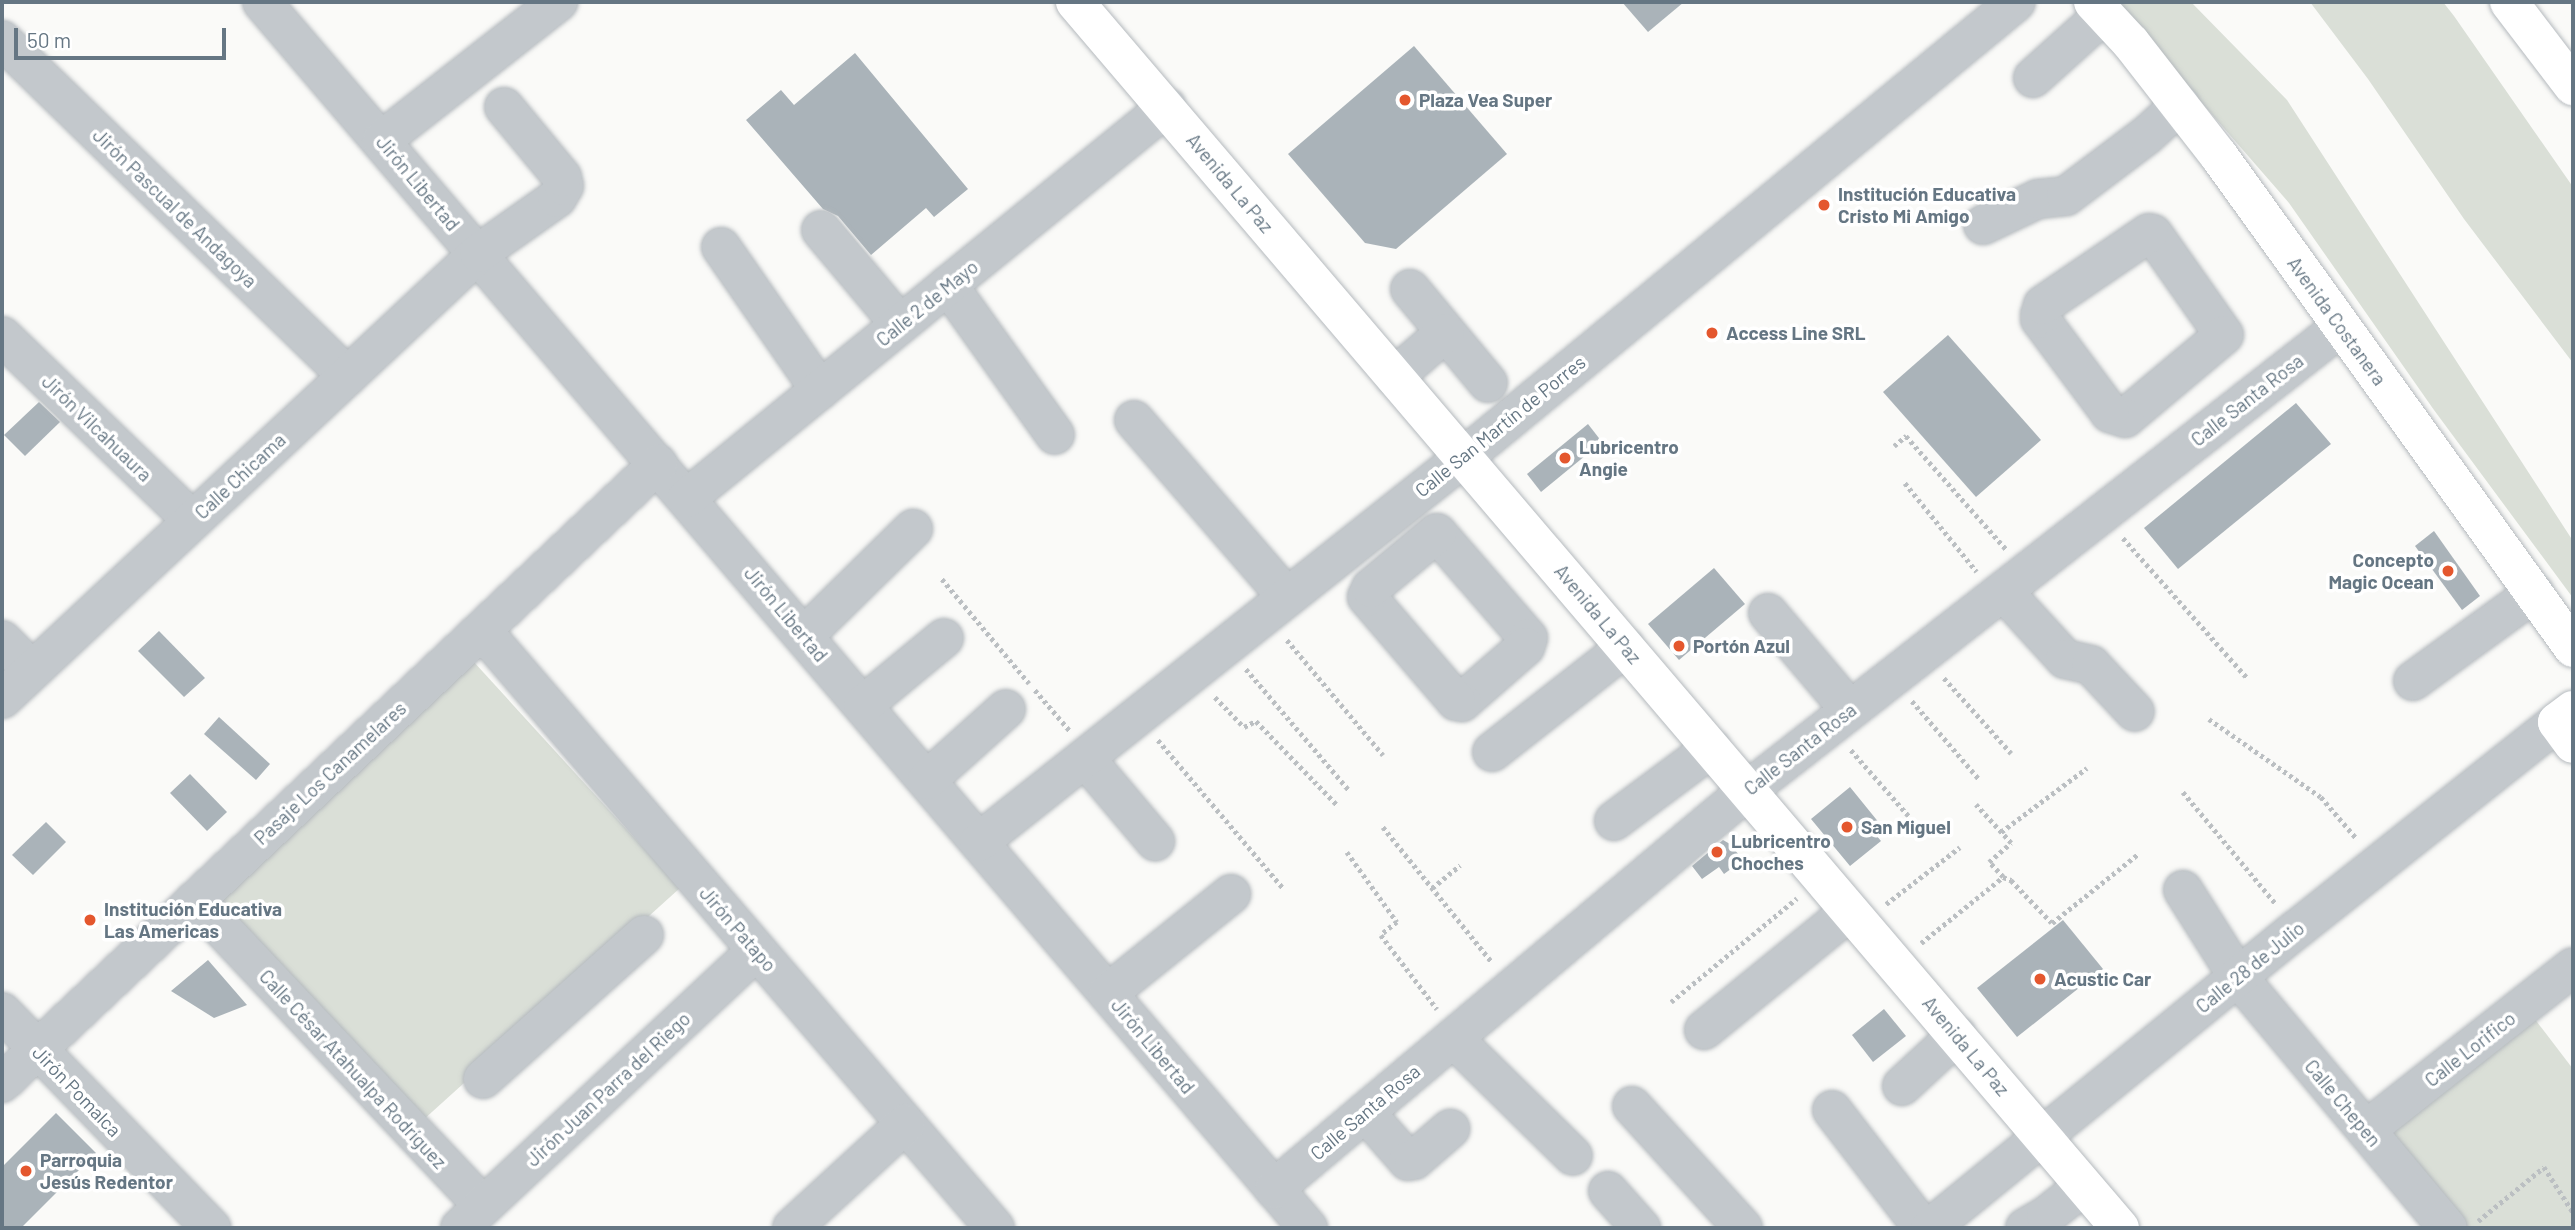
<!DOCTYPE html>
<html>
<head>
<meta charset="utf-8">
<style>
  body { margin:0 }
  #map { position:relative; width:2575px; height:1230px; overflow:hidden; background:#fafaf8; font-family:Barlow,sans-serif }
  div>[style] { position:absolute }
  .green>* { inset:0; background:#dadfd7 }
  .building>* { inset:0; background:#aab3b9 }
  .path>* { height:4.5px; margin-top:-2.25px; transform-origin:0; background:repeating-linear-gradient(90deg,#bbbfc2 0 3.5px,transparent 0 7px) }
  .roads { filter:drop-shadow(0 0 2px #b5babe) drop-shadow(0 0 2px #b5babe) }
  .minor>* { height:38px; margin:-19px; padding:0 19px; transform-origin:19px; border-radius:19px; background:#c3c8cc }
  .major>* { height:38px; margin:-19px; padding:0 19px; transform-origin:19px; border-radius:19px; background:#fff }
  .highway>* { height:38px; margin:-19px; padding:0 19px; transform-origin:19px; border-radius:19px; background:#fff }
  .dots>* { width:19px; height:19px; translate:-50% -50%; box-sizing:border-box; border:4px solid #fff; border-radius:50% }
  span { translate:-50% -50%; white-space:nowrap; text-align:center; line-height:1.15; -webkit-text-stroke:7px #fff; paint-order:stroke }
  .poi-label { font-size:19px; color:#657683; font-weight:700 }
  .left { translate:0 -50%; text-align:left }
  .right { translate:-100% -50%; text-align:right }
  .street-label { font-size:19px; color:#657683 }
  .frame { position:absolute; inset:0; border:4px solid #657683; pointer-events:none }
  .scale { position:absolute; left:14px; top:28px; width:212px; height:32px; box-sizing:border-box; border:4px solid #657683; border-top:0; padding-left:9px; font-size:21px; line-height:24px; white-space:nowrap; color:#657683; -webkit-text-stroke:5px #fff; paint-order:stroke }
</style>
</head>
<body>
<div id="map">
  <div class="green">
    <div style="clip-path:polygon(2114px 2px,2191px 2px,2287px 100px,2573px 541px,2573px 598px,2434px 410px,2289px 203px)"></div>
    <div style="clip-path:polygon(2310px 2px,2443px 2px,2454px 16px,2573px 187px,2573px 363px,2464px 219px,2368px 79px)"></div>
    <div style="clip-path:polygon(473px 661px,680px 888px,422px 1121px,215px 894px)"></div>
    <div style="clip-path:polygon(2534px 1018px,2573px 1069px,2573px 1228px,2458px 1228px,2378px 1134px)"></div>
  </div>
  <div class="building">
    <div style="clip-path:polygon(1622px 2px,1684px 2px,1648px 32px)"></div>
    <div style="clip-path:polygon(1414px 46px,1507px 154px,1396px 249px,1365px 243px,1288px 154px)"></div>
    <div style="clip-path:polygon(855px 53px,968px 189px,934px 217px,926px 208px,871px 255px,838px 216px,823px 209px,746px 120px,781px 90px,794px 105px)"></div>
    <div style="clip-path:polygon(1948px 335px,2041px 440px,1976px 497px,1883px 392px)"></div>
    <div style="clip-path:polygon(39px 402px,60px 422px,25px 456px,4px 435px)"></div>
    <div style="clip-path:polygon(2296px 403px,2331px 444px,2178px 569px,2144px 528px)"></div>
    <div style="clip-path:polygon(1588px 424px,1602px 442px,1541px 492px,1527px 474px)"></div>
    <div style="clip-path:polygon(2434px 531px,2480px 596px,2462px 610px,2415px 546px)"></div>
    <div style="clip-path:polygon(1714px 568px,1745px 604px,1679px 660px,1648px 624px)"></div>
    <div style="clip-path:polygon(159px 631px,205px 678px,184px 697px,138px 651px)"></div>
    <div style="clip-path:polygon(219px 717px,270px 764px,256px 780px,204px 734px)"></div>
    <div style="clip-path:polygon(190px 774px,227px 812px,207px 831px,170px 793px)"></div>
    <div style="clip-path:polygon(1850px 787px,1880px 824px,1872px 830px,1881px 841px,1850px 866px,1811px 819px)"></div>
    <div style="clip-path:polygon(46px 822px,66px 842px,33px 875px,12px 855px)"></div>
    <div style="clip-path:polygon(1723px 840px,1730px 844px,1743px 860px,1724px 874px,1719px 867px,1702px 879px,1692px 866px)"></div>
    <div style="clip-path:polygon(2063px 920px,2103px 969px,2017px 1037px,1977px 988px)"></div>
    <div style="clip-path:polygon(208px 960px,247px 1005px,214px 1018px,171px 991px)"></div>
    <div style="clip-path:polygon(1884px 1009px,1906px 1036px,1873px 1062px,1852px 1035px)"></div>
    <div style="clip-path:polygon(56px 1113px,96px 1153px,21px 1228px,2px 1228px,2px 1167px)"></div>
  </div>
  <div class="path">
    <div style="left:1894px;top:446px;width:16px;rotate:-40deg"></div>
    <div style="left:1906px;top:436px;width:151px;rotate:48.5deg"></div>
    <div style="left:1905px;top:483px;width:114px;rotate:51deg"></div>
    <div style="left:2123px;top:538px;width:188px;rotate:48.4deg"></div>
    <div style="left:942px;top:579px;width:136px;rotate:50.1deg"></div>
    <div style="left:1287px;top:640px;width:150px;rotate:50.1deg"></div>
    <div style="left:1246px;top:669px;width:160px;rotate:49.6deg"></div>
    <div style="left:1944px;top:678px;width:101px;rotate:48.2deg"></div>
    <div style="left:1035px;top:690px;width:54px;rotate:49.5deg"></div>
    <div style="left:1215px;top:697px;width:42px;rotate:46deg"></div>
    <div style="left:1244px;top:727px;width:13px;rotate:-27deg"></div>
    <div style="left:1256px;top:721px;width:117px;rotate:46deg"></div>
    <div style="left:1912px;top:701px;width:104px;rotate:49.3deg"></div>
    <div style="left:2209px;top:719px;width:136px;rotate:34.9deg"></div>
    <div style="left:2321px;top:797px;width:55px;rotate:49.4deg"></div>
    <div style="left:1158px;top:740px;width:195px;rotate:49.8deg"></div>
    <div style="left:1851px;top:750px;width:97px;rotate:48.8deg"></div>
    <div style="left:2183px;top:792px;width:146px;rotate:50.3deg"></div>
    <div style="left:1383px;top:827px;width:174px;rotate:51.1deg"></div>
    <div style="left:2001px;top:832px;width:107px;rotate:-36.7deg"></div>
    <div style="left:1347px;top:852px;width:86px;rotate:54.5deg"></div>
    <div style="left:1397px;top:922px;width:21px;rotate:141deg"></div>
    <div style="left:1381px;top:935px;width:93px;rotate:52.9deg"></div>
    <div style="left:2003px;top:877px;width:9px;rotate:21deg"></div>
    <div style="left:2011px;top:880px;width:59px;rotate:46.4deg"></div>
    <div style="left:2052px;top:923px;width:110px;rotate:-38.7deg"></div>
    <div style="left:1432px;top:888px;width:36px;rotate:-39deg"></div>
    <div style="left:1886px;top:904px;width:93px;rotate:-37.6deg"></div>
    <div style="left:1921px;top:943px;width:105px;rotate:-38.8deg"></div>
    <div style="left:2003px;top:877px;width:21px;rotate:-133deg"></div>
    <div style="left:1989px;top:862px;width:29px;rotate:-41deg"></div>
    <div style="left:2011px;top:843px;width:52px;rotate:-132.6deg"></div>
    <div style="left:1671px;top:1002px;width:163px;rotate:-39.5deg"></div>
    <div style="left:2478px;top:1221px;width:85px;rotate:-39.3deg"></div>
    <div style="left:2544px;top:1167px;width:54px;rotate:57.2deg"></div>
  </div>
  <div class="roads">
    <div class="minor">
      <div style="left:262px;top:2px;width:1612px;rotate:49.53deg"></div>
      <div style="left:2px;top:40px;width:482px;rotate:44.2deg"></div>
      <div style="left:2033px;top:78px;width:96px;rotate:-42deg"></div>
      <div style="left:382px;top:140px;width:224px;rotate:-38.1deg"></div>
      <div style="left:1983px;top:225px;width:61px;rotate:-25.3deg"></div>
      <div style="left:2038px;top:199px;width:28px;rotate:-6deg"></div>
      <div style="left:2066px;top:196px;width:101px;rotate:-37deg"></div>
      <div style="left:2147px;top:135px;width:45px;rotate:-42.3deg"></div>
      <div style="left:821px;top:230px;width:123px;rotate:50deg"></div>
      <div style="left:2149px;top:233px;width:4px;rotate:14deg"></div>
      <div style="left:2153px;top:234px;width:123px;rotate:54.9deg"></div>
      <div style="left:2224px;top:335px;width:129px;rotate:140deg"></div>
      <div style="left:2125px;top:418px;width:16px;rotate:-162deg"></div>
      <div style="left:2110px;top:413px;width:117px;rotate:-126.7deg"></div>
      <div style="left:2040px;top:319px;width:4px;rotate:-90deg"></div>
      <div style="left:2040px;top:315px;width:10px;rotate:-73deg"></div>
      <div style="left:2043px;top:305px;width:128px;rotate:-34.2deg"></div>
      <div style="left:721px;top:247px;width:174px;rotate:55.3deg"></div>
      <div style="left:948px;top:285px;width:184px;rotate:54.5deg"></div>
      <div style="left:1410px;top:289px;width:122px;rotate:50.3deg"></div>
      <div style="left:2px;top:336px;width:264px;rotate:44.1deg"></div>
      <div style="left:1394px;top:377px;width:67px;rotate:-40.8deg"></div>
      <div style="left:1134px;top:420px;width:234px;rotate:49.2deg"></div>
      <div style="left:687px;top:498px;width:619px;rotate:-39.17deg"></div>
      <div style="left:1437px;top:533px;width:139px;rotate:49.1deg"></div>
      <div style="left:1528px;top:638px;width:9px;rotate:108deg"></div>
      <div style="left:1525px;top:647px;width:84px;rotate:138.9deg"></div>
      <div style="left:1462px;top:702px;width:6px;rotate:-171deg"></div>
      <div style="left:1456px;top:701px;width:137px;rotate:-130.6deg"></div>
      <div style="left:1367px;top:597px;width:10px;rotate:-66deg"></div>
      <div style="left:1371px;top:588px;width:86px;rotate:-39.8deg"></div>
      <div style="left:2003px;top:591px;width:92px;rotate:47.6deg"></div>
      <div style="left:2065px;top:659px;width:27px;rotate:13deg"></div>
      <div style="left:2091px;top:665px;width:64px;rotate:46.9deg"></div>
      <div style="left:1768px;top:613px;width:127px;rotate:49.8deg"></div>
      <div style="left:482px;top:630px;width:788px;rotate:49.38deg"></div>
      <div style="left:804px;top:636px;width:153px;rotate:-44.5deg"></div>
      <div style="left:2px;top:640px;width:42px;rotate:45deg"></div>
      <div style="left:2413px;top:681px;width:150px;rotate:-36deg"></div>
      <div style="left:2px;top:699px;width:653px;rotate:-43.08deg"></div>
      <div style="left:479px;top:253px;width:95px;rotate:-35.2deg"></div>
      <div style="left:557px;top:198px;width:14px;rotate:-60deg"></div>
      <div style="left:564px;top:186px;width:9px;rotate:-103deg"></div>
      <div style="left:562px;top:177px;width:91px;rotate:-129.6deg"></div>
      <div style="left:863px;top:705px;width:105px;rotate:-39.6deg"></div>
      <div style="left:1492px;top:752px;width:170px;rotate:-38.1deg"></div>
      <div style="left:1085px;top:758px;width:109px;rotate:49.9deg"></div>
      <div style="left:927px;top:780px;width:106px;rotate:-41.9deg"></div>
      <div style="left:1614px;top:821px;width:122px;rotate:-36.7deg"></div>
      <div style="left:979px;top:842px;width:619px;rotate:-38.44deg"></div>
      <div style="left:1464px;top:457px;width:715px;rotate:-39.5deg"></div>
      <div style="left:2183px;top:890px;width:103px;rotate:57.7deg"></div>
      <div style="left:2238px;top:977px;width:327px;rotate:50.1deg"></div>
      <div style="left:195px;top:900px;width:420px;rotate:46.7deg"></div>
      <div style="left:1108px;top:993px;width:158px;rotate:-38.8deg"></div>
      <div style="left:2px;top:1012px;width:301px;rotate:45.9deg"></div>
      <div style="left:1704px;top:1030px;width:188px;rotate:-39.2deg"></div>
      <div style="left:1453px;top:1038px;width:168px;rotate:44.5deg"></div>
      <div style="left:483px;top:1079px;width:216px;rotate:-41.8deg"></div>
      <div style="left:2px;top:1083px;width:902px;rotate:-43.34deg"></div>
      <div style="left:1902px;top:1086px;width:75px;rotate:-42.8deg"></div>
      <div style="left:1632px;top:1106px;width:165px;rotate:47.7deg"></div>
      <div style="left:1832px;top:1110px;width:149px;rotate:52.4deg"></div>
      <div style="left:1365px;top:1112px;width:65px;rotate:48.7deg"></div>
      <div style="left:1408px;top:1161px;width:6px;rotate:-9deg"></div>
      <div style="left:1414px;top:1160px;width:48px;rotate:-40.7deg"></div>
      <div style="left:2366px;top:1130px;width:263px;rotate:-38.2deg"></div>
      <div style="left:1274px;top:1189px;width:620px;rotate:-40.09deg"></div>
      <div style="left:1748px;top:790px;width:752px;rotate:-37.98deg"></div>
      <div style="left:1608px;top:1191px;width:50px;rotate:48.3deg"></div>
      <div style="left:460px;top:1228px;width:405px;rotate:-43.1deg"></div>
      <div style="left:792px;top:1228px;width:154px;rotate:-42.6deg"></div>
      <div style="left:1930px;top:1228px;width:473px;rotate:-39.2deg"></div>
      <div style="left:2297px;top:929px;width:332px;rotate:-38.5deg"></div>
      <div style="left:2025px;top:1228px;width:24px;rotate:-30deg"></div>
      <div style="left:2046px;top:1216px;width:48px;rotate:-38.3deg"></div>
    </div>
    <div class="major">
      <div style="left:1075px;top:2px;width:1611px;rotate:49.56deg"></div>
      <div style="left:2093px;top:2px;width:56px;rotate:47.2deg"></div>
      <div style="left:2131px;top:43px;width:143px;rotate:52.1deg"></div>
      <div style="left:2219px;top:156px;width:606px;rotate:54.26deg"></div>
      <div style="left:2573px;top:710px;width:20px;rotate:143deg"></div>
      <div style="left:2557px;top:722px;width:27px;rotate:54deg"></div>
    </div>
    <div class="highway">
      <div style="left:2509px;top:2px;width:106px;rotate:52.7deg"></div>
    </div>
  </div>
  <div class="dots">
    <div style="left:1405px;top:100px;background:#e4572e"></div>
    <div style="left:1824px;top:205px;background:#e4572e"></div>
    <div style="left:1712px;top:333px;background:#e4572e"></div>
    <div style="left:1565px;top:458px;background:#e4572e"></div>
    <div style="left:2448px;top:571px;background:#e4572e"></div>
    <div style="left:1679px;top:646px;background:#e4572e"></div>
    <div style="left:1847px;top:827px;background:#e4572e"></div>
    <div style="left:1717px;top:852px;background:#e4572e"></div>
    <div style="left:90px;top:920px;background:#e4572e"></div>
    <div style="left:2040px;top:979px;background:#e4572e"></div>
    <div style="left:26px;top:1171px;background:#e4572e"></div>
  </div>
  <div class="poi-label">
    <span class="left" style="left:1419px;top:100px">Plaza Vea Super</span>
    <span class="left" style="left:1838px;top:205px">Institución Educativa<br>Cristo Mi Amigo</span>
    <span class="left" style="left:1726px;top:333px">Access Line SRL</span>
    <span class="left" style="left:1579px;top:458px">Lubricentro<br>Angie</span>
    <span class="right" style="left:2434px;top:571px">Concepto<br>Magic Ocean</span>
    <span class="left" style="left:1693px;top:646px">Portón Azul</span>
    <span class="left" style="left:1861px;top:827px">San Miguel</span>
    <span class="left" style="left:1731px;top:852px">Lubricentro<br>Choches</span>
    <span class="left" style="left:104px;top:920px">Institución Educativa<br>Las Americas</span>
    <span class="left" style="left:2054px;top:979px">Acustic Car</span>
    <span class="left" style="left:40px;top:1171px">Parroquia<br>Jesús Redentor</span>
  </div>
  <div class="street-label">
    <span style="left:418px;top:183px;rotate:50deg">Jirón Libertad</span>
    <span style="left:1230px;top:183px;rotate:50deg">Avenida La Paz</span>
    <span style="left:175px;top:208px;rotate:44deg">Jirón Pascual de Andagoya</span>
    <span style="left:927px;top:303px;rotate:-39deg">Calle 2 de Mayo</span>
    <span style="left:2337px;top:321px;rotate:54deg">Avenida Costanera</span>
    <span style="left:2247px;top:400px;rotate:-38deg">Calle Santa Rosa</span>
    <span style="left:1500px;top:426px;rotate:-39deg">Calle San Martín de Porres</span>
    <span style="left:97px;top:428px;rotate:44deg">Jirón Vilcahuaura</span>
    <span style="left:240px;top:476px;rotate:-43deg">Calle Chicama</span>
    <span style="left:786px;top:614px;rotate:50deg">Jirón Libertad</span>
    <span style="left:1598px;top:614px;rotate:50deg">Avenida La Paz</span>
    <span style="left:1800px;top:749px;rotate:-38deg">Calle Santa Rosa</span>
    <span style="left:330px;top:773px;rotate:-43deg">Pasaje Los Canamelares</span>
    <span style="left:738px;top:929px;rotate:49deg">Jirón Patapo</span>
    <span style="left:2250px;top:967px;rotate:-39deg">Calle 28 de Julio</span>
    <span style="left:1153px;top:1046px;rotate:50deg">Jirón Libertad</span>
    <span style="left:1966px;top:1046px;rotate:50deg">Avenida La Paz</span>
    <span style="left:2470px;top:1049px;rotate:-38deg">Calle Lorifico</span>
    <span style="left:353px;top:1069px;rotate:47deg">Calle César Atahualpa Rodríguez</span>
    <span style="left:608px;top:1089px;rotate:-43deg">Jirón Juan Parra del Riego</span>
    <span style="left:77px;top:1091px;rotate:46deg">Jirón Pomalca</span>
    <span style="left:2343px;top:1103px;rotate:50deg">Calle Chepen</span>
    <span style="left:1365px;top:1112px;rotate:-40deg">Calle Santa Rosa</span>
  </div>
  <div class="frame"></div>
  <div class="scale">50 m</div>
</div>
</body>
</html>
